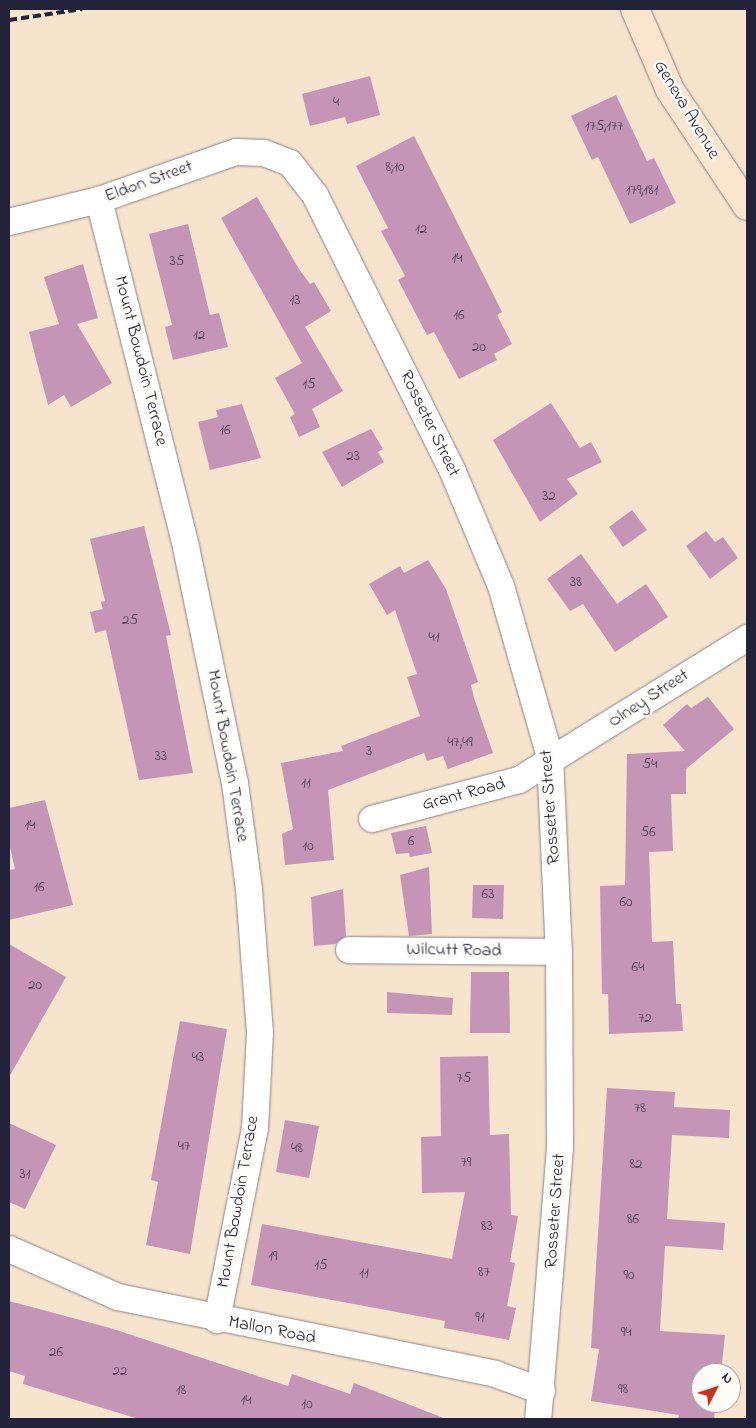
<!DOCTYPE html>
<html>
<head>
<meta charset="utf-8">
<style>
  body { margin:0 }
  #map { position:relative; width:756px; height:1428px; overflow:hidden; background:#f6e4cd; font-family:"Indie Flower",sans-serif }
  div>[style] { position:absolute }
  .building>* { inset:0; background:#c495b6 }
  .roads { filter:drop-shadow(0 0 1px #8c8384) drop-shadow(0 0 1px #8c8384) }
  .minor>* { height:26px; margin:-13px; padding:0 13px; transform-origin:13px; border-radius:13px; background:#fff }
  .secondary>* { height:28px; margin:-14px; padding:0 14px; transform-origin:14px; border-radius:14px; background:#fbe5cf }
  .rail>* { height:4px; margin-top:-2px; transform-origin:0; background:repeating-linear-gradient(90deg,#22223b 0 8px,transparent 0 12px) }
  span { translate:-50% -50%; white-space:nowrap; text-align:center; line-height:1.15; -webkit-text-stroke:5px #fdfcf7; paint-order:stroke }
  .number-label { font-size:15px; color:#4a3f5a }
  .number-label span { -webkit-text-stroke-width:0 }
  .street-label { font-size:18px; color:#22223b }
  .frame { position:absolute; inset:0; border:10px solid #22223b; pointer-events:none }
  .north { position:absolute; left:691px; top:1363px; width:50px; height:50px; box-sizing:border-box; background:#fdfcf7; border:1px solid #a5a5ac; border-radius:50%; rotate:49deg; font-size:14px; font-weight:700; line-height:20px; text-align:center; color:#22223b }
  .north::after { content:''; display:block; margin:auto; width:18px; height:22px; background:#c8321e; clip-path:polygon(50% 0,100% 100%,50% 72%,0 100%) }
</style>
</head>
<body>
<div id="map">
  <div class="building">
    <div style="clip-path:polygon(370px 76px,380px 115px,347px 124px,345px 117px,310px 126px,302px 94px)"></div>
    <div style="clip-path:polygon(616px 95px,647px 161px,654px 158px,676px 203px,630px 224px,598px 157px,592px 160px,571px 116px)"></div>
    <div style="clip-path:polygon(414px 136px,502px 312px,497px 315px,512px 344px,494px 354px,497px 360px,459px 379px,434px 332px,427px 335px,398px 280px,405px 276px,381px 231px,388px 228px,356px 166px)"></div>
    <div style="clip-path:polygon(257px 197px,299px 269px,310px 284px,314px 282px,331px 311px,305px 327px,343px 391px,312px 409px,320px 427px,299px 437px,290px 417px,295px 414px,275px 378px,302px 363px,221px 218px)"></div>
    <div style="clip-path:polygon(188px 224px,210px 315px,219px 313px,228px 347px,173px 360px,165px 327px,172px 325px,149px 234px)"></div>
    <div style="clip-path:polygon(83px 264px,98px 318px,77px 324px,112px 383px,71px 407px,64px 395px,48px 405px,29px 332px,59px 324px,44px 277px)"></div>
    <div style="clip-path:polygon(551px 403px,580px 448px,591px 442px,602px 462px,567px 479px,578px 494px,540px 522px,493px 440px)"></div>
    <div style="clip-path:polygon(242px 404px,261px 458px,210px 470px,198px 422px,218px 417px,216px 410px)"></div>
    <div style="clip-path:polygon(371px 429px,383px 449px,378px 452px,384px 462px,342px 487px,322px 452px)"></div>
    <div style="clip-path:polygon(632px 510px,647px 530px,623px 547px,609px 527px)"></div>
    <div style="clip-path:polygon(144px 526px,171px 635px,166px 636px,193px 773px,139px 780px,106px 630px,95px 633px,90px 612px,103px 609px,101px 602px,105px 601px,90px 539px)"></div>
    <div style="clip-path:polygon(706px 531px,715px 542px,723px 537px,738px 558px,710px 579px,686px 546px)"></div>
    <div style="clip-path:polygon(581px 554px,617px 604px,646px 584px,668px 617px,615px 652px,583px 604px,570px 611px,547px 579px)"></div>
    <div style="clip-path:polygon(428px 560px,446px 589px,478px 682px,471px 685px,474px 698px,493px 753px,448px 769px,443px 756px,427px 761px,424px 753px,328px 790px,334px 860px,285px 865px,282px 834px,293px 829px,281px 763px,343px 751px,341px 746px,420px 716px,407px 677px,417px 674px,395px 610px,387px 615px,369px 584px,400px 566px,404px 573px)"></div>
    <div style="clip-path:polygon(708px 697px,734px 729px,686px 769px,686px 794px,671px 794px,673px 851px,649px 852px,652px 942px,673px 941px,676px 1004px,681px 1004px,683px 1031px,609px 1034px,608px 994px,602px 994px,600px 886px,625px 885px,627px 754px,685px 751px,663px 725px,687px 704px,691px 708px)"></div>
    <div style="clip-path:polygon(45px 800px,73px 905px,9px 920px,9px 870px,15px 869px,9px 843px,9px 808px)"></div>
    <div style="clip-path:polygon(426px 826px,432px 853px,410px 857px,409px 853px,396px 854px,391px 833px)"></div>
    <div style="clip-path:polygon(429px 867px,432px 934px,409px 936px,400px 875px)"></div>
    <div style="clip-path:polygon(473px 885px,504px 885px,503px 919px,472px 918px)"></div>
    <div style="clip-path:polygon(343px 889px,346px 936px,335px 944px,314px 946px,311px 897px)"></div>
    <div style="clip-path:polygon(9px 944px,66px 977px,9px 1077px)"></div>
    <div style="clip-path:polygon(471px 972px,509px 972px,510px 1033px,470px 1033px)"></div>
    <div style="clip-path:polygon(387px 992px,453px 998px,452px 1015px,387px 1013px)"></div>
    <div style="clip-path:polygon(180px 1021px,227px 1029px,190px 1254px,146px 1245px,158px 1182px,151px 1180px)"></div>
    <div style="clip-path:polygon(488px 1056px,490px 1135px,509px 1134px,511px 1215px,518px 1216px,510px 1262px,515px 1263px,507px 1306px,516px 1308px,509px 1340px,444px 1328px,445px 1321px,251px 1285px,262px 1224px,452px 1259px,465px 1192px,422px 1193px,421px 1137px,441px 1136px,440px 1057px)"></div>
    <div style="clip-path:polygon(607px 1088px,675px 1092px,674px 1107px,730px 1110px,729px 1138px,672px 1135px,667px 1219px,725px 1223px,723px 1250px,665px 1246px,660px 1331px,725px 1335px,721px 1373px,701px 1373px,701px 1403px,716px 1403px,714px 1419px,678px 1419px,679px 1415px,591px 1401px,599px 1349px,591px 1348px)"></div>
    <div style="clip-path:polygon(285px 1120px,319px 1126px,309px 1178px,276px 1172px)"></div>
    <div style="clip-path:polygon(9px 1123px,56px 1145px,25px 1209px,9px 1202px)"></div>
    <div style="clip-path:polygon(9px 1301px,110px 1328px,288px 1386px,292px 1374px,350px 1394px,354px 1383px,446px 1419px,139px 1419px,23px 1384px,25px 1376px,9px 1371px)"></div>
  </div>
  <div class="roads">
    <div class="minor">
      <div style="left:99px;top:200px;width:358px;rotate:75.9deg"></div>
      <div style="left:186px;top:547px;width:241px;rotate:78.3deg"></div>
      <div style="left:235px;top:783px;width:108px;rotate:82.5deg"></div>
      <div style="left:249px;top:890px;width:143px;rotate:85.6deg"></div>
      <div style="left:260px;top:1033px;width:95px;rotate:93deg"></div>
      <div style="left:255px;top:1128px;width:196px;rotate:101.2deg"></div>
      <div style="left:9px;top:222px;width:93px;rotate:-13.7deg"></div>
      <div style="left:99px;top:200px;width:145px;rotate:-19.3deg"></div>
      <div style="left:236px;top:152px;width:28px;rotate:2deg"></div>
      <div style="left:264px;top:153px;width:28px;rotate:21deg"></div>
      <div style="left:290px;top:163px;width:41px;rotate:52deg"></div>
      <div style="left:315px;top:195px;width:309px;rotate:63.5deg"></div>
      <div style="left:453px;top:472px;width:124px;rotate:67.2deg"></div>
      <div style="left:501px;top:586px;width:178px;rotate:74deg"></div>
      <div style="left:550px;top:757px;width:195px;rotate:87.4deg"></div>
      <div style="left:559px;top:952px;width:196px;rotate:89.7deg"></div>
      <div style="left:560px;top:1148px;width:272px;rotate:94.6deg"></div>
      <div style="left:372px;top:819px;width:152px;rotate:-14.9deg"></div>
      <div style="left:519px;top:780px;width:269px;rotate:-31.9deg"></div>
      <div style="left:349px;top:950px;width:210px;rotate:0.5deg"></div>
      <div style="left:9px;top:1249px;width:119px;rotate:23.8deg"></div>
      <div style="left:118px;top:1297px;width:385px;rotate:11.5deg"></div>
      <div style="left:495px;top:1374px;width:50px;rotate:19.9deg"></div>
    </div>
    <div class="secondary">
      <div style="left:635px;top:9px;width:88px;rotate:66.6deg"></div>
      <div style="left:670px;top:90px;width:139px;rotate:56.4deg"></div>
    </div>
  </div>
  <div class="rail">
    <div style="left:9px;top:20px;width:74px;rotate:-8.6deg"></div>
  </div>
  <div class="number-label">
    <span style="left:336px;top:103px">4</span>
    <span style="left:604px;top:127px">175;177</span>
    <span style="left:395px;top:168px">8;10</span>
    <span style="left:642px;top:191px">179;181</span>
    <span style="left:421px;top:230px">12</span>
    <span style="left:457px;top:259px">14</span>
    <span style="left:177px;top:262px">35</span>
    <span style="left:295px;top:301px">13</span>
    <span style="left:459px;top:316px">16</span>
    <span style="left:199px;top:336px">12</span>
    <span style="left:479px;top:348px">20</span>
    <span style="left:309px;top:385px">15</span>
    <span style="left:225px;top:431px">16</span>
    <span style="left:353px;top:457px">23</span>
    <span style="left:549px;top:497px">32</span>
    <span style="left:576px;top:583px">38</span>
    <span style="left:130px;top:621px">25</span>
    <span style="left:434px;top:638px">41</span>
    <span style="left:460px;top:743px">47,49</span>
    <span style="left:369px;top:752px">3</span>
    <span style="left:161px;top:757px">33</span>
    <span style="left:650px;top:765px">54</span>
    <span style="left:306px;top:784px">11</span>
    <span style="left:30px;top:826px">14</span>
    <span style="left:648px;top:833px">56</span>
    <span style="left:411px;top:842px">6</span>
    <span style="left:308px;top:847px">10</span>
    <span style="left:39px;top:888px">16</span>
    <span style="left:488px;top:895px">63</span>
    <span style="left:626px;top:903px">60</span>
    <span style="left:638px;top:968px">64</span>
    <span style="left:35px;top:986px">20</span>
    <span style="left:645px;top:1019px">72</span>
    <span style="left:198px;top:1058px">43</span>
    <span style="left:464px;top:1079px">75</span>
    <span style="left:640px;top:1109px">78</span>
    <span style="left:184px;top:1147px">47</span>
    <span style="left:297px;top:1149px">48</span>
    <span style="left:466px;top:1163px">79</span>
    <span style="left:636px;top:1165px">82</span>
    <span style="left:25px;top:1175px">31</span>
    <span style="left:633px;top:1220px">86</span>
    <span style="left:487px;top:1227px">83</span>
    <span style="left:273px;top:1257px">19</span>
    <span style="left:321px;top:1266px">15</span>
    <span style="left:484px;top:1273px">87</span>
    <span style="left:364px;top:1274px">11</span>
    <span style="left:629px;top:1276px">90</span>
    <span style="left:480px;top:1318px">91</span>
    <span style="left:626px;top:1333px">94</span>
    <span style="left:56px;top:1353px">26</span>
    <span style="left:120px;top:1372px">22</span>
    <span style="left:623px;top:1390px">98</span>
    <span style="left:181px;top:1391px">18</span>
    <span style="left:246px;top:1401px">14</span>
    <span style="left:307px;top:1405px">10</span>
  </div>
  <div class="street-label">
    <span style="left:686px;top:110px;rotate:59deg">Geneva Avenue</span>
    <span style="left:149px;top:182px;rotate:-20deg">Eldon Street</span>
    <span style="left:140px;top:361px;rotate:76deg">Mount Bowdoin Terrace</span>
    <span style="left:429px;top:424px;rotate:64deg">Rosseter Street</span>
    <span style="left:649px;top:699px;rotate:-33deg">Olney Street</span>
    <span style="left:227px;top:756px;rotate:80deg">Mount Bowdoin Terrace</span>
    <span style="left:464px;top:795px;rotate:-15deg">Grant Road</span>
    <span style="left:551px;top:807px;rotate:-94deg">Rosseter Street</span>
    <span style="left:454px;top:951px;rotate:1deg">Wilcutt Road</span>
    <span style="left:239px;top:1202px;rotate:-80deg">Mount Bowdoin Terrace</span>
    <span style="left:556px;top:1211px;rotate:-86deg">Rosseter Street</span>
    <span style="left:272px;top:1331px;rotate:11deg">Mallon Road</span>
  </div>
  <div class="frame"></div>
  <div class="north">N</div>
</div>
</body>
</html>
